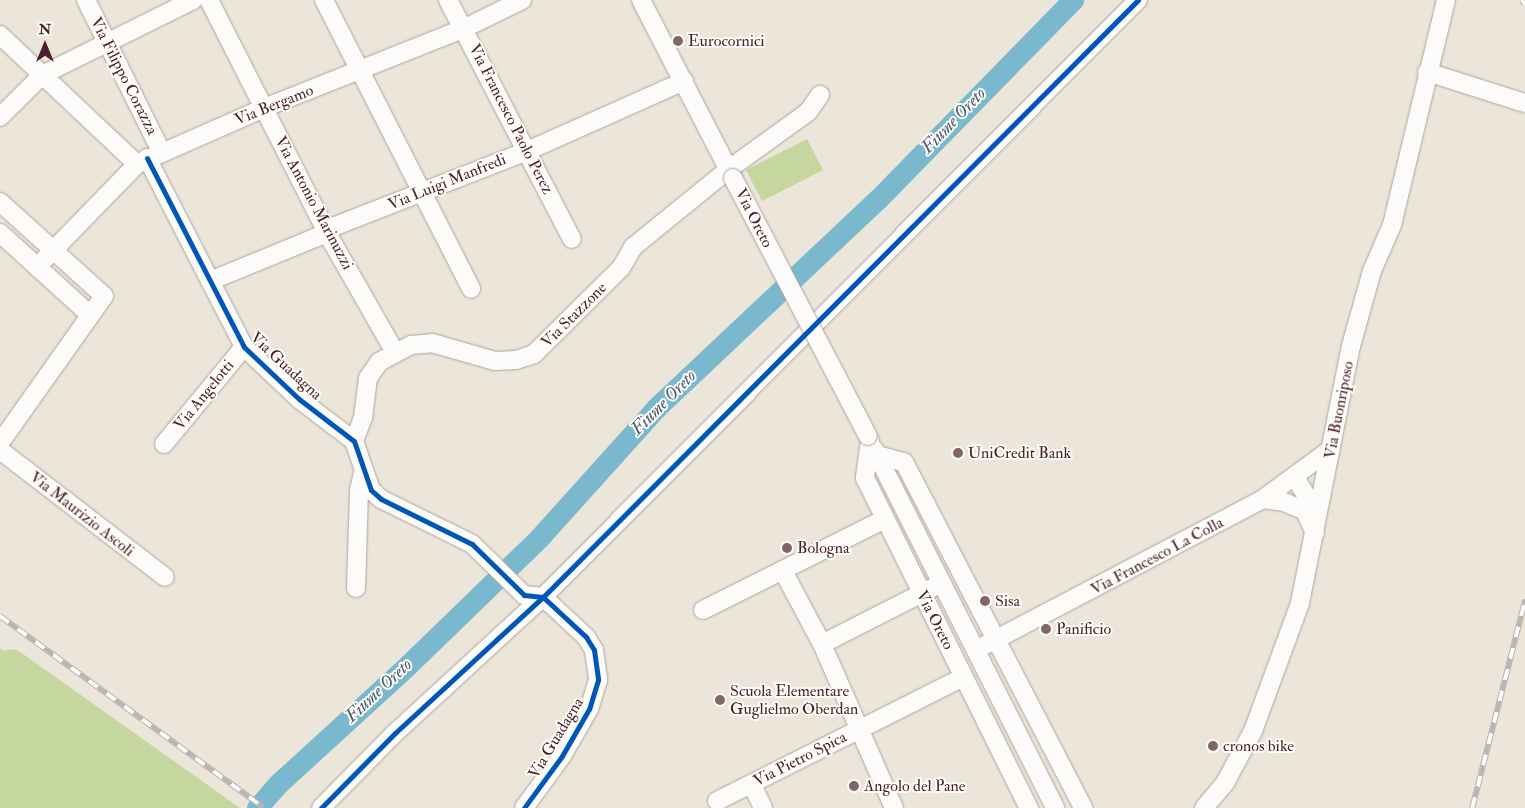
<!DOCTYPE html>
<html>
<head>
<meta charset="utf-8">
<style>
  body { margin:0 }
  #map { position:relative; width:1525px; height:808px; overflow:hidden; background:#ebe6d9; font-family:"IM FELL Double Pica",serif }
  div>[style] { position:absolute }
  .green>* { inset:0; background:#c6d69f }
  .river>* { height:21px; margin:-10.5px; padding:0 10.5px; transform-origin:10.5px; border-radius:10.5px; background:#7ab9cd }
  .roads { filter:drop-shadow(0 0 1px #ada59f) drop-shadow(0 0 1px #ada59f) }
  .minor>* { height:18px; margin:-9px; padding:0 9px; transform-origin:9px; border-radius:9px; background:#fcfbf9 }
  .rail>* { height:5.5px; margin-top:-2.75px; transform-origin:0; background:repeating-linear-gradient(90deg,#fdfcf7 0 11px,#bab4b4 0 22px); box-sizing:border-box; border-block:1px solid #bab4b4 }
  .bridges { filter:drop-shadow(0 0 1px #ada59f) drop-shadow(0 0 1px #ada59f) }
  .minor-bridge>* { height:18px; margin:-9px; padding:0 9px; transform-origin:9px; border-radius:9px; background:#fcfbf9 }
  .cycleway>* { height:5px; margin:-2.5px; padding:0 2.5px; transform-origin:2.5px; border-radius:2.5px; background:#0057b8 }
  .dots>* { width:14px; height:14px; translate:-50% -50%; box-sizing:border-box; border:2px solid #fdfcf7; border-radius:50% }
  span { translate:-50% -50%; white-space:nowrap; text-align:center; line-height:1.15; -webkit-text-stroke:4px #fdfcf7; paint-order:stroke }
  .poi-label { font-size:16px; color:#4a1f2b }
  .left { translate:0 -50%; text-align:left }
  .street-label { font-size:16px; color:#4a1f2b }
  .water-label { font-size:18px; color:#4a5c72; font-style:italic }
  .north { position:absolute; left:20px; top:20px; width:50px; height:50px; -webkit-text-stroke:4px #fdfcf7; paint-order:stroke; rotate:0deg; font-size:14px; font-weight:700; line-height:20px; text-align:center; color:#4a1f2b }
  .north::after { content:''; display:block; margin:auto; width:18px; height:22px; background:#4a1f2b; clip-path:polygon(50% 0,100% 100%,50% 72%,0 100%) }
</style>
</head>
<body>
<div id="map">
  <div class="green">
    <div style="clip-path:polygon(807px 139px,823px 170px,762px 201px,746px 170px)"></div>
    <div style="clip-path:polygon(0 648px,4px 651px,14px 649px,23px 654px,240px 808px,0 808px)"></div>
  </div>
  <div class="river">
    <div style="left:257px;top:808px;width:33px;rotate:-49deg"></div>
    <div style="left:279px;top:783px;width:173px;rotate:-42.4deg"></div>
    <div style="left:407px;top:666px;width:184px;rotate:-44.1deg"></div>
    <div style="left:539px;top:538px;width:175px;rotate:-48deg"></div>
    <div style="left:656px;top:408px;width:305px;rotate:-43.3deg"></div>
    <div style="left:878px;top:199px;width:279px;rotate:-45.6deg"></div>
  </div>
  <div class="roads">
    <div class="minor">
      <div style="left:86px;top:0;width:169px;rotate:63.6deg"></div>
      <div style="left:209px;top:0;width:261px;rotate:63.1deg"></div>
      <div style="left:327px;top:233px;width:137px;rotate:60.3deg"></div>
      <div style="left:324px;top:0;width:324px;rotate:63deg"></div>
      <div style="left:448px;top:0;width:269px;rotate:62.6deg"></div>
      <div style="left:641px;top:0;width:200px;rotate:62.7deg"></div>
      <div style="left:0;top:35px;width:188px;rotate:43.3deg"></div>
      <div style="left:1427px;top:72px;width:103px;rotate:17.6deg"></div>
      <div style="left:0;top:117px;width:59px;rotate:-45deg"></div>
      <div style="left:42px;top:75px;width:169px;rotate:-26.4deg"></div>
      <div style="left:147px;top:158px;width:212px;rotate:62.8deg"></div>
      <div style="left:244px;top:347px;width:76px;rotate:43.4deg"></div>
      <div style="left:299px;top:399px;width:69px;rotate:37.4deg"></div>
      <div style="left:354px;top:441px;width:52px;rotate:70.9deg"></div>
      <div style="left:371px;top:490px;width:13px;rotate:42deg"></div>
      <div style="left:381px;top:499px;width:102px;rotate:26.3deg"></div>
      <div style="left:472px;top:544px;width:73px;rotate:44.4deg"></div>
      <div style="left:524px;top:595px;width:19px;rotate:6deg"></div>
      <div style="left:543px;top:597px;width:59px;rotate:42.9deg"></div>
      <div style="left:586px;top:637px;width:15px;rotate:58deg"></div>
      <div style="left:594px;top:650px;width:30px;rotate:82deg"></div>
      <div style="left:598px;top:680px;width:30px;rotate:107deg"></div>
      <div style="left:589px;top:709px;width:54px;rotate:119.9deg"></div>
      <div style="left:562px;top:756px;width:64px;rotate:126.2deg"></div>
      <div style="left:0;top:202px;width:140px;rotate:42.1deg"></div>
      <div style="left:104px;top:296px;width:180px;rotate:125.3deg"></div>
      <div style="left:0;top:233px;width:122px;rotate:42.3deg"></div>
      <div style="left:37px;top:267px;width:144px;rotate:-45.8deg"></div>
      <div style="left:137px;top:164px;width:139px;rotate:-23.8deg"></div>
      <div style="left:264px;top:108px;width:214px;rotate:-21.7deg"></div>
      <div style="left:463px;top:29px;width:66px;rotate:-26.2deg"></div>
      <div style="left:210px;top:281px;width:126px;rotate:-22.3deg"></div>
      <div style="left:327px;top:233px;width:11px;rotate:-41deg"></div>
      <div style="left:335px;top:226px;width:206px;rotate:-21.3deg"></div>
      <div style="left:527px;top:151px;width:172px;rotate:-24deg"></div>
      <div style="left:354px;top:441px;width:25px;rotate:-69deg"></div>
      <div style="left:363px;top:418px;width:40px;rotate:-82.9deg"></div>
      <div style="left:368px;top:378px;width:19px;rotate:-55deg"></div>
      <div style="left:379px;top:362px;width:36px;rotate:-28deg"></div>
      <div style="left:411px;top:345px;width:21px;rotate:-5deg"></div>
      <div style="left:432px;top:343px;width:66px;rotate:15.9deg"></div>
      <div style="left:495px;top:361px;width:21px;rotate:-3deg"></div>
      <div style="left:516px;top:360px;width:19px;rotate:-18deg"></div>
      <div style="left:534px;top:354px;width:122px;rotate:-44.7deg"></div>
      <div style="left:621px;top:268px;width:24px;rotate:-60deg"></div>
      <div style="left:633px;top:247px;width:124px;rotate:-39.1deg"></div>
      <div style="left:729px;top:169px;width:97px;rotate:-35.8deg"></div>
      <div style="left:808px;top:112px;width:21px;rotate:-55deg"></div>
      <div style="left:870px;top:441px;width:37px;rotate:98deg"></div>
      <div style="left:865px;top:478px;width:369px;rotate:63.6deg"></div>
      <div style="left:164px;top:444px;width:126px;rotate:-50.5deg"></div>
      <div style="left:874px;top:449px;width:402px;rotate:63.2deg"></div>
      <div style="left:0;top:450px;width:208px;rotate:37.6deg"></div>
      <div style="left:877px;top:455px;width:28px;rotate:15deg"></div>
      <div style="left:904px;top:462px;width:390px;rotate:62.6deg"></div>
      <div style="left:1295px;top:477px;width:31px;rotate:59deg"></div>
      <div style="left:1311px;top:504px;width:16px;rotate:76deg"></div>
      <div style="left:1263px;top:499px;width:21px;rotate:8deg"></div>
      <div style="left:1284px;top:502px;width:23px;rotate:23deg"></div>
      <div style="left:1305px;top:511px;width:24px;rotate:66deg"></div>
      <div style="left:783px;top:571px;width:83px;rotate:61.9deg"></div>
      <div style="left:822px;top:644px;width:179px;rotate:66.3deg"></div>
      <div style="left:356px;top:588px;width:98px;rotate:-88.2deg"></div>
      <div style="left:359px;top:490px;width:17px;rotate:-77deg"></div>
      <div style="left:703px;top:610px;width:203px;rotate:-26.6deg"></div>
      <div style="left:822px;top:644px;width:123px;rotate:-27deg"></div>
      <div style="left:985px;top:645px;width:314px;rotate:-27.7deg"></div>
      <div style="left:1263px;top:499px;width:84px;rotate:-36.3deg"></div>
      <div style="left:752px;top:785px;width:25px;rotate:64deg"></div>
      <div style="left:717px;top:801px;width:276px;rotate:-26.7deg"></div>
      <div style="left:321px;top:808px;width:105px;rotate:-45.4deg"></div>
      <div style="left:395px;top:733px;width:201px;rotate:-42.6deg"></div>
      <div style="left:543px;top:597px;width:843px;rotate:-45.1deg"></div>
      <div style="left:1204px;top:808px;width:33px;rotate:-50deg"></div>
      <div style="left:1225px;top:783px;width:59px;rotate:-61.7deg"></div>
      <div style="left:1253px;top:731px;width:136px;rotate:-69.8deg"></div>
      <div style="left:1300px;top:603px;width:262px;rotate:-78.8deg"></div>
      <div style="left:1351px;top:346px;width:78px;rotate:-74.4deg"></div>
      <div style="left:1372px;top:271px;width:50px;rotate:-66.5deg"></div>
      <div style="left:1392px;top:225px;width:231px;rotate:-76.5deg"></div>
    </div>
  </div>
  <div class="rail">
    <div style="left:1522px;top:0;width:5px;rotate:53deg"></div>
    <div style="left:0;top:616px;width:326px;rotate:36deg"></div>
    <div style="left:1472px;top:808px;width:215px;rotate:-75.7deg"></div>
  </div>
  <div class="bridges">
    <div class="minor-bridge">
      <div style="left:733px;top:178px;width:291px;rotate:62.4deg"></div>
    </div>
  </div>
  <div class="cycleway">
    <div style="left:147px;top:158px;width:212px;rotate:62.8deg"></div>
    <div style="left:244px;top:347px;width:76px;rotate:43.4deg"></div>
    <div style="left:299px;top:399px;width:69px;rotate:37.4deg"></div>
    <div style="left:354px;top:441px;width:52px;rotate:70.9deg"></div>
    <div style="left:371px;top:490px;width:13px;rotate:42deg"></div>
    <div style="left:381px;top:499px;width:102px;rotate:26.3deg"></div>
    <div style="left:472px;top:544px;width:73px;rotate:44.4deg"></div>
    <div style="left:524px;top:595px;width:19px;rotate:6deg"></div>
    <div style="left:543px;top:597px;width:59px;rotate:42.9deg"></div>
    <div style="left:586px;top:637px;width:15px;rotate:58deg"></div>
    <div style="left:594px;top:650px;width:30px;rotate:82deg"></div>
    <div style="left:598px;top:680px;width:30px;rotate:107deg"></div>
    <div style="left:589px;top:709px;width:54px;rotate:119.9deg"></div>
    <div style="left:562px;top:756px;width:64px;rotate:126.2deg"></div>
    <div style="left:321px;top:808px;width:105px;rotate:-45.4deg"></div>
    <div style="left:395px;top:733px;width:201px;rotate:-42.6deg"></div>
    <div style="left:543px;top:597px;width:843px;rotate:-45.1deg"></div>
  </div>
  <div class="dots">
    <div style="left:678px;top:41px;background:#826568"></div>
    <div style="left:958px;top:453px;background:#826568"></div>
    <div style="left:787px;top:548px;background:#826568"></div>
    <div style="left:985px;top:601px;background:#826568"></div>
    <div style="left:1046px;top:629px;background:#826568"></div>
    <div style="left:720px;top:700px;background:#826568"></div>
    <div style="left:1213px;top:746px;background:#826568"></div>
    <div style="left:854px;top:786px;background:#826568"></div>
  </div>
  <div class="poi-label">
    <span class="left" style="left:688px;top:41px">Eurocornici</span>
    <span class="left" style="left:968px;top:453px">UniCredit Bank</span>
    <span class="left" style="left:797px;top:548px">Bologna</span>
    <span class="left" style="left:995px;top:601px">Sisa</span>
    <span class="left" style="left:1056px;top:629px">Panificio</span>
    <span class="left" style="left:730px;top:700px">Scuola Elementare<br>Guglielmo Oberdan</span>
    <span class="left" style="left:1223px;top:746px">cronos bike</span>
    <span class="left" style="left:864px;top:786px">Angolo del Pane</span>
  </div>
  <div class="street-label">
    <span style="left:124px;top:76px;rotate:63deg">Via Filippo Corazza</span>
    <span style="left:274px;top:105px;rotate:-22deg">Via Bergamo</span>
    <span style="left:511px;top:119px;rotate:63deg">Via Francesco Paolo Perez</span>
    <span style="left:447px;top:182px;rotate:-22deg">Via Luigi Manfredi</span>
    <span style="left:314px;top:203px;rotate:62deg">Via Antonio Marinuzzi</span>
    <span style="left:754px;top:218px;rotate:63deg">Via Oreto</span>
    <span style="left:574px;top:315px;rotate:-45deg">Via Stazzone</span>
    <span style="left:286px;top:366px;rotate:43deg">Via Guadagna</span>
    <span style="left:204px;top:395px;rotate:-51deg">Via Angelotti</span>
    <span style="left:1339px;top:410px;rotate:-79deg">Via Buonriposo</span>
    <span style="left:82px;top:514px;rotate:38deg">Via Maurizio Ascoli</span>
    <span style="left:1157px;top:556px;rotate:-28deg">Via Francesco La Colla</span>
    <span style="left:935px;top:620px;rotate:63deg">Via Oreto</span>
    <span style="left:556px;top:738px;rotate:-59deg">Via Guadagna</span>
    <span style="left:800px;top:759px;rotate:-27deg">Via Pietro Spica</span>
  </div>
  <div class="water-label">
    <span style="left:954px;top:121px;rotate:-46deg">Fiume Oreto</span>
    <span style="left:664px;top:403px;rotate:-45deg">Fiume Oreto</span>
    <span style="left:379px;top:691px;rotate:-43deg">Fiume Oreto</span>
  </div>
  <div class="north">N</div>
</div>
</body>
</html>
